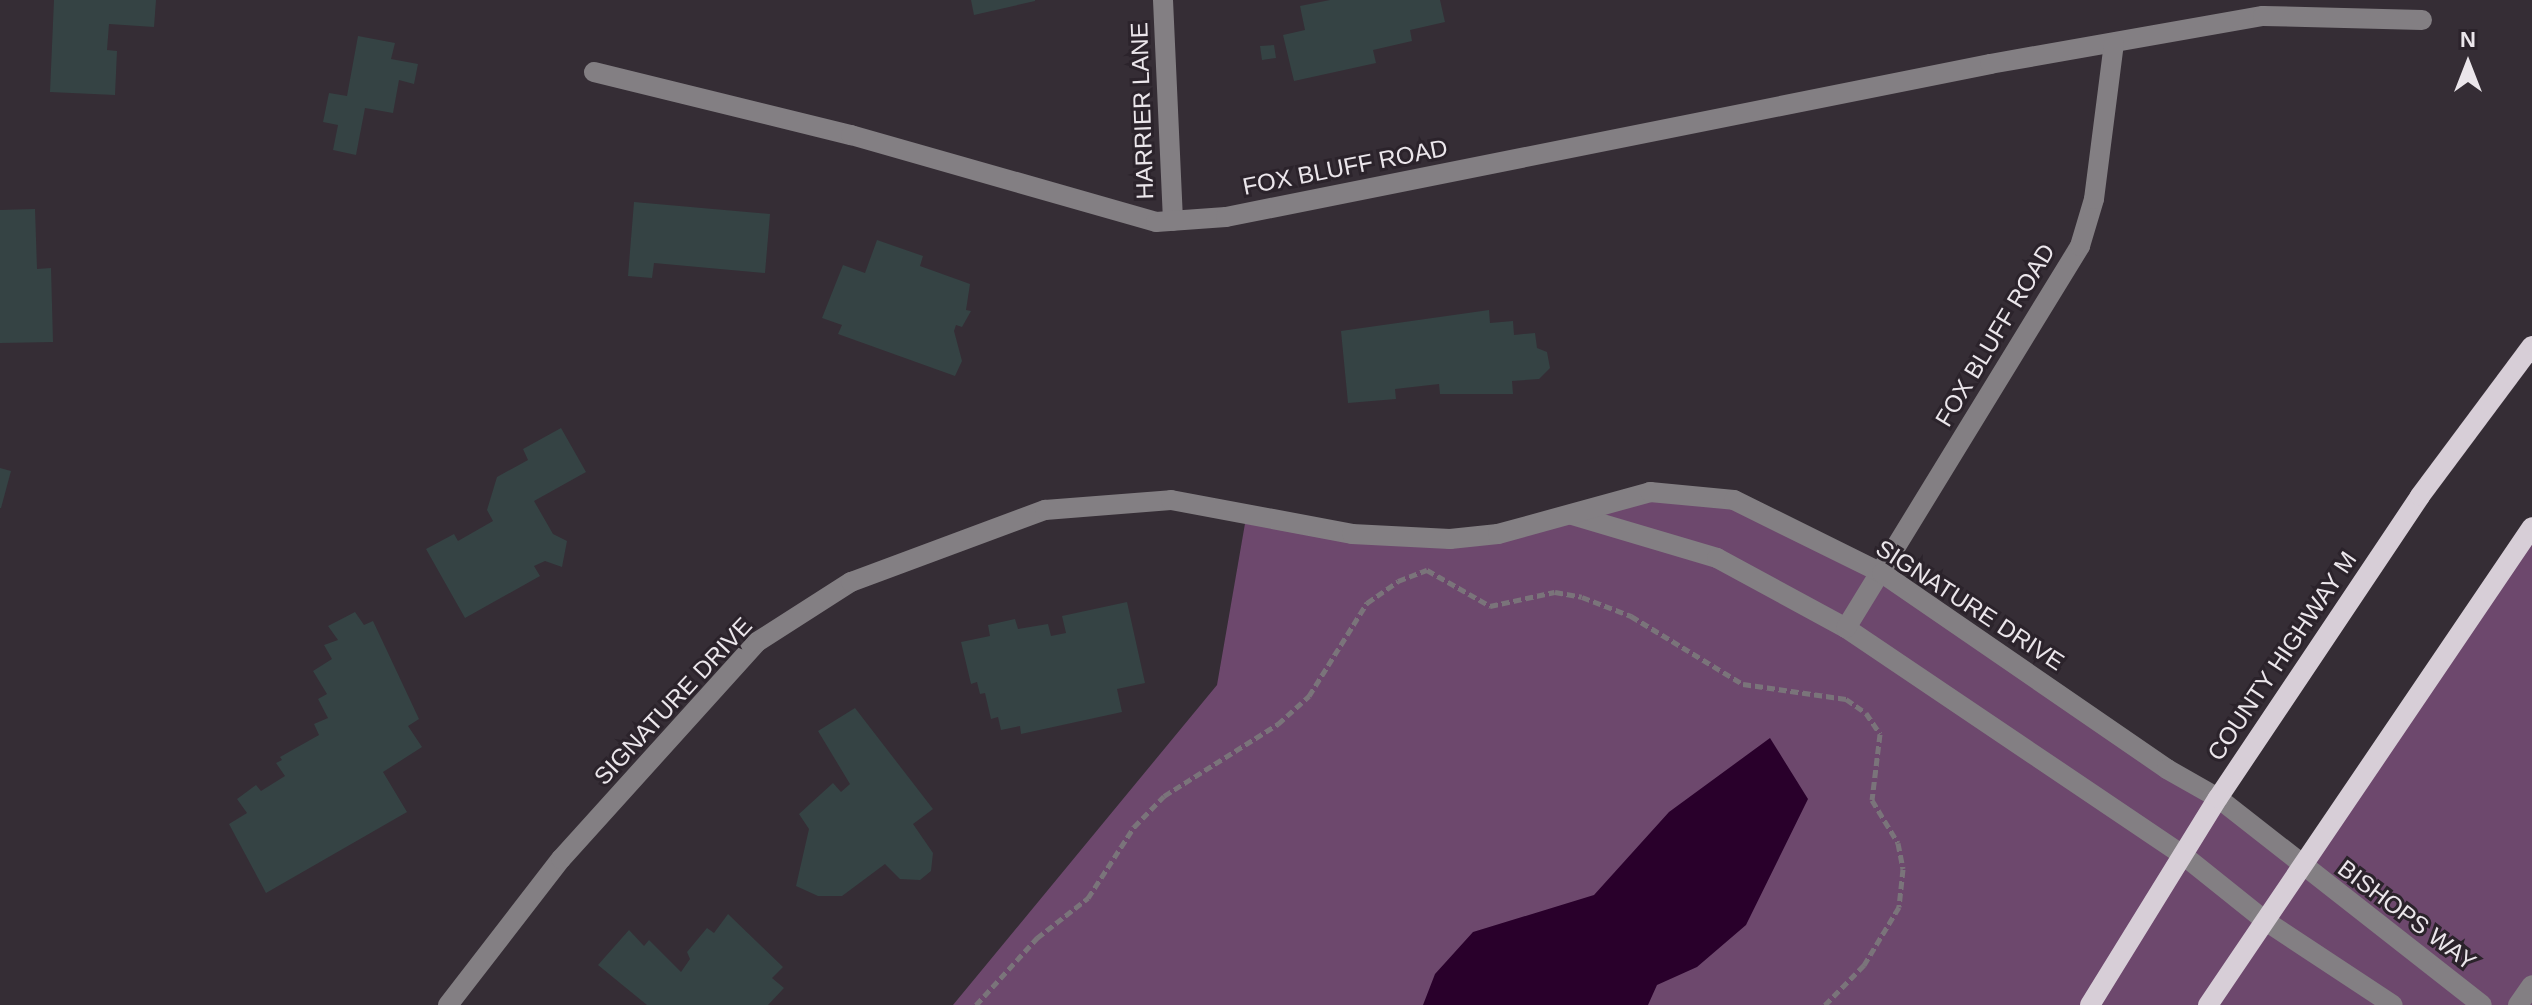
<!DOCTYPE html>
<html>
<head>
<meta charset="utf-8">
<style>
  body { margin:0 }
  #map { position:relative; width:2532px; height:1005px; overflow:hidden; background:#352d35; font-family:Arial,sans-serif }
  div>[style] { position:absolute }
  .green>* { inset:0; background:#6d486d }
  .water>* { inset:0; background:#29002b }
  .building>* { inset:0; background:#354344 }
  .path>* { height:5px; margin-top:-2.5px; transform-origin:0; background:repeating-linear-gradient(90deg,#7a747a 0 8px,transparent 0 12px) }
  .minor>* { height:20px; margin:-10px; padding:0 10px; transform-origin:10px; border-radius:10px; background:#837f83 }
  .major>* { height:20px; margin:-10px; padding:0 10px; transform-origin:10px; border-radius:10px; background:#d7ced7 }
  span { translate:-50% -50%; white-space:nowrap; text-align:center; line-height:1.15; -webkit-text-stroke:6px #2b232b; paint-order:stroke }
  .street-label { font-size:24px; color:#ebe6eb }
  .north { position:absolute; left:2428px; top:24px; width:80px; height:80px; -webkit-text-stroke:6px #2b232b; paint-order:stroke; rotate:0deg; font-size:22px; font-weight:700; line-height:32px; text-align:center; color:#ebe6eb }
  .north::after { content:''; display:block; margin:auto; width:28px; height:36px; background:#ebe6eb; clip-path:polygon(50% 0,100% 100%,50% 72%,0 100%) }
</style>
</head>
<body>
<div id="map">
  <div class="green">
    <div style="clip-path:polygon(1650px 492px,1734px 500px,1882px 573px,2301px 866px,2532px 527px,2532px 1005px,953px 1005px,1217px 685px,1247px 512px,1450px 539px)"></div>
  </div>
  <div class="water">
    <div style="clip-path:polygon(1770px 738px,1808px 799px,1746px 925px,1697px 967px,1657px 985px,1648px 1005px,1423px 1005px,1435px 974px,1473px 932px,1594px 895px,1669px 812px)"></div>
  </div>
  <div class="building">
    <div style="clip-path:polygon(54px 0,156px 0,154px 27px,109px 24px,107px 50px,117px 51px,115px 95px,50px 92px)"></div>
    <div style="clip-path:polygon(971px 0,1035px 0,1035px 1px,974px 15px)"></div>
    <div style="clip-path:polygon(1330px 0,1440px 0,1445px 22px,1410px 30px,1412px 41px,1373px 50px,1376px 63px,1294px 81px,1283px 35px,1305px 30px,1300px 6px)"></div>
    <div style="clip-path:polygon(358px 36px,395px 43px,391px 59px,418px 64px,414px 84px,399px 80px,393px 113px,365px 108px,356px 155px,333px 150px,338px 125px,323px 122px,329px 93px,347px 96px)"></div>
    <div style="clip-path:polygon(1274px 45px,1276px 58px,1262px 60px,1260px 46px)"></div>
    <div style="clip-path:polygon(634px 202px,770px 214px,765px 273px,654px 263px,652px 278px,628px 276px)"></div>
    <div style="clip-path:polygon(35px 209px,37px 269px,51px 268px,53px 342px,0 343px,0 210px)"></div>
    <div style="clip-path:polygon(877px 240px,923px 256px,920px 266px,970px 284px,966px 310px,971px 311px,962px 327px,956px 325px,954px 331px,962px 361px,955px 376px,838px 334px,842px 325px,822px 318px,843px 265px,865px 273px)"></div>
    <div style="clip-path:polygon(1489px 310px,1490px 323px,1513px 321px,1514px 335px,1535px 333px,1537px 348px,1547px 352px,1550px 368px,1539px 379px,1512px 381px,1513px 394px,1440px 394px,1439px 384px,1395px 389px,1396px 399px,1348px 403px,1341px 331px)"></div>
    <div style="clip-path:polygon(561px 428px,586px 472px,534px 501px,553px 534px,567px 541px,562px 567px,545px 561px,534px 566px,540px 576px,465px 618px,426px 549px,454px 534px,458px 541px,493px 521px,487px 510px,497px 477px,528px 460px,523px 449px)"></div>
    <div style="clip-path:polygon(0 468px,11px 471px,1px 508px,0 508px)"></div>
    <div style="clip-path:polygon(1127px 602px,1145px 683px,1117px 689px,1122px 712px,1021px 734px,1020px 726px,1001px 730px,998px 717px,991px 719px,985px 693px,980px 694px,977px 682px,971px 684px,961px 642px,990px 636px,988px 625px,1015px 619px,1018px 629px,1048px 624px,1051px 636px,1066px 633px,1062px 616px)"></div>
    <div style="clip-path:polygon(355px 612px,364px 625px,373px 621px,419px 719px,408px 726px,422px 747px,383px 772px,407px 812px,266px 893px,229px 824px,247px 813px,237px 799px,256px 785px,261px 791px,285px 776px,276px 763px,282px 760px,280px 757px,319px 735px,314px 724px,328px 718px,318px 699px,327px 694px,313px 671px,332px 659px,324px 645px,338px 640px,328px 626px)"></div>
    <div style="clip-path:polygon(855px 708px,933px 809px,913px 824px,933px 853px,931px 871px,920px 880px,900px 879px,885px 864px,842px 896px,818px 896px,796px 886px,809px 829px,799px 814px,833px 783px,841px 792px,850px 784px,818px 731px)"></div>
    <div style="clip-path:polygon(728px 914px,783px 967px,772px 978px,784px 988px,768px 1005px,647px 1005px,598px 965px,629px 930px,644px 946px,649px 940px,681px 972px,690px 959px,687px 952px,707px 928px,714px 933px)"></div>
  </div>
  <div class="path">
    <div style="left:976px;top:1005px;width:91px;rotate:-47.7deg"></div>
    <div style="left:1037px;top:938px;width:65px;rotate:-38.1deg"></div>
    <div style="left:1088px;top:898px;width:85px;rotate:-57.1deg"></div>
    <div style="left:1134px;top:827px;width:43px;rotate:-45.9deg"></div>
    <div style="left:1164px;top:796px;width:135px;rotate:-32.3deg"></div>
    <div style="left:1278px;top:724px;width:42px;rotate:-42.1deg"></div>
    <div style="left:1309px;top:696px;width:110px;rotate:-58.1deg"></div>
    <div style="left:1367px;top:603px;width:38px;rotate:-35deg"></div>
    <div style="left:1398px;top:581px;width:31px;rotate:-21deg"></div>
    <div style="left:1427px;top:570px;width:73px;rotate:29.7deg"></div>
    <div style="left:1490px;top:606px;width:66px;rotate:-12.2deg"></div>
    <div style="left:1555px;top:592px;width:27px;rotate:10deg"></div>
    <div style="left:1582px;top:597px;width:53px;rotate:21.2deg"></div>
    <div style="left:1631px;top:616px;width:131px;rotate:31.3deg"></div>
    <div style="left:1743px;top:684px;width:104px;rotate:8.3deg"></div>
    <div style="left:1846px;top:699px;width:24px;rotate:35deg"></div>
    <div style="left:1866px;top:713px;width:25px;rotate:56deg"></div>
    <div style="left:1880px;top:734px;width:66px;rotate:96.9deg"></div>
    <div style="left:1872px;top:800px;width:50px;rotate:58.8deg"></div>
    <div style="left:1898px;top:843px;width:26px;rotate:79deg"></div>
    <div style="left:1903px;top:869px;width:38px;rotate:96deg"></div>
    <div style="left:1899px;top:907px;width:68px;rotate:121.1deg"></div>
    <div style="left:1864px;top:965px;width:56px;rotate:134.3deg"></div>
  </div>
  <div class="minor">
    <div style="left:1163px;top:0;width:221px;rotate:87.4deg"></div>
    <div style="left:594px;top:72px;width:265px;rotate:13.8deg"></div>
    <div style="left:851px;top:135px;width:317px;rotate:15.9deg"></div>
    <div style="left:1156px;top:222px;width:70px;rotate:-4.1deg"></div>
    <div style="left:1226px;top:217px;width:779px;rotate:-11.32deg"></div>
    <div style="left:1990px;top:64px;width:277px;rotate:-10deg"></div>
    <div style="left:2263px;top:16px;width:159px;rotate:1.4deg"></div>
    <div style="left:1572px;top:515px;width:151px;rotate:16.5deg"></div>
    <div style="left:1717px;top:558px;width:147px;rotate:28.5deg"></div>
    <div style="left:1846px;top:628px;width:406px;rotate:34deg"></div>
    <div style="left:2183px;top:855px;width:104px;rotate:38.7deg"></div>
    <div style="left:2264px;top:920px;width:154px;rotate:33.4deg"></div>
    <div style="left:1846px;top:628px;width:448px;rotate:-58.5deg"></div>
    <div style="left:2080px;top:246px;width:49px;rotate:-73.4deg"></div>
    <div style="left:2094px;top:199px;width:157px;rotate:-82.7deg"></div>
    <div style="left:448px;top:1005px;width:185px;rotate:-52.3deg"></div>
    <div style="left:561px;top:859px;width:292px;rotate:-47.9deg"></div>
    <div style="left:757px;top:642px;width:112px;rotate:-32.6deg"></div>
    <div style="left:851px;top:582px;width:207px;rotate:-20.4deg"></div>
    <div style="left:1045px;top:510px;width:126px;rotate:-4.5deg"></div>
    <div style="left:1171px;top:500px;width:184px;rotate:10.6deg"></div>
    <div style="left:1352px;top:534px;width:98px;rotate:2.9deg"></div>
    <div style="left:1450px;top:539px;width:48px;rotate:-5.9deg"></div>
    <div style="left:1498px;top:534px;width:158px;rotate:-15.4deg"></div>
    <div style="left:1650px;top:492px;width:84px;rotate:5.4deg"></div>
    <div style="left:1734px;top:500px;width:165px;rotate:26.3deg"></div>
    <div style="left:1882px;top:573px;width:346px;rotate:34.5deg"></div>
    <div style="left:2167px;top:769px;width:59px;rotate:29.6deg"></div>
    <div style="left:2218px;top:798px;width:335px;rotate:38.1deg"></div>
    <div style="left:2518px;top:1005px;width:24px;rotate:-55deg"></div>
  </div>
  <div class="major">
    <div style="left:2090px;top:1005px;width:243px;rotate:-58.3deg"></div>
    <div style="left:2218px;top:798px;width:363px;rotate:-56.2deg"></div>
    <div style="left:2420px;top:496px;width:187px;rotate:-53.3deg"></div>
    <div style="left:2208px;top:1005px;width:577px;rotate:-55.87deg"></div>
  </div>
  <div class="street-label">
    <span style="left:1142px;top:111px;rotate:-92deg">HARRIER LANE</span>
    <span style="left:1345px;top:167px;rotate:-11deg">FOX BLUFF ROAD</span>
    <span style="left:1995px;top:335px;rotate:-59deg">FOX BLUFF ROAD</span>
    <span style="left:1970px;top:605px;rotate:33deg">SIGNATURE DRIVE</span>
    <span style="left:2282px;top:656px;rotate:-56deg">COUNTY HIGHWAY M</span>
    <span style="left:673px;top:701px;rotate:-47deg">SIGNATURE DRIVE</span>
    <span style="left:2407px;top:915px;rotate:37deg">BISHOPS WAY</span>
  </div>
  <div class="north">N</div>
</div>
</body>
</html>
